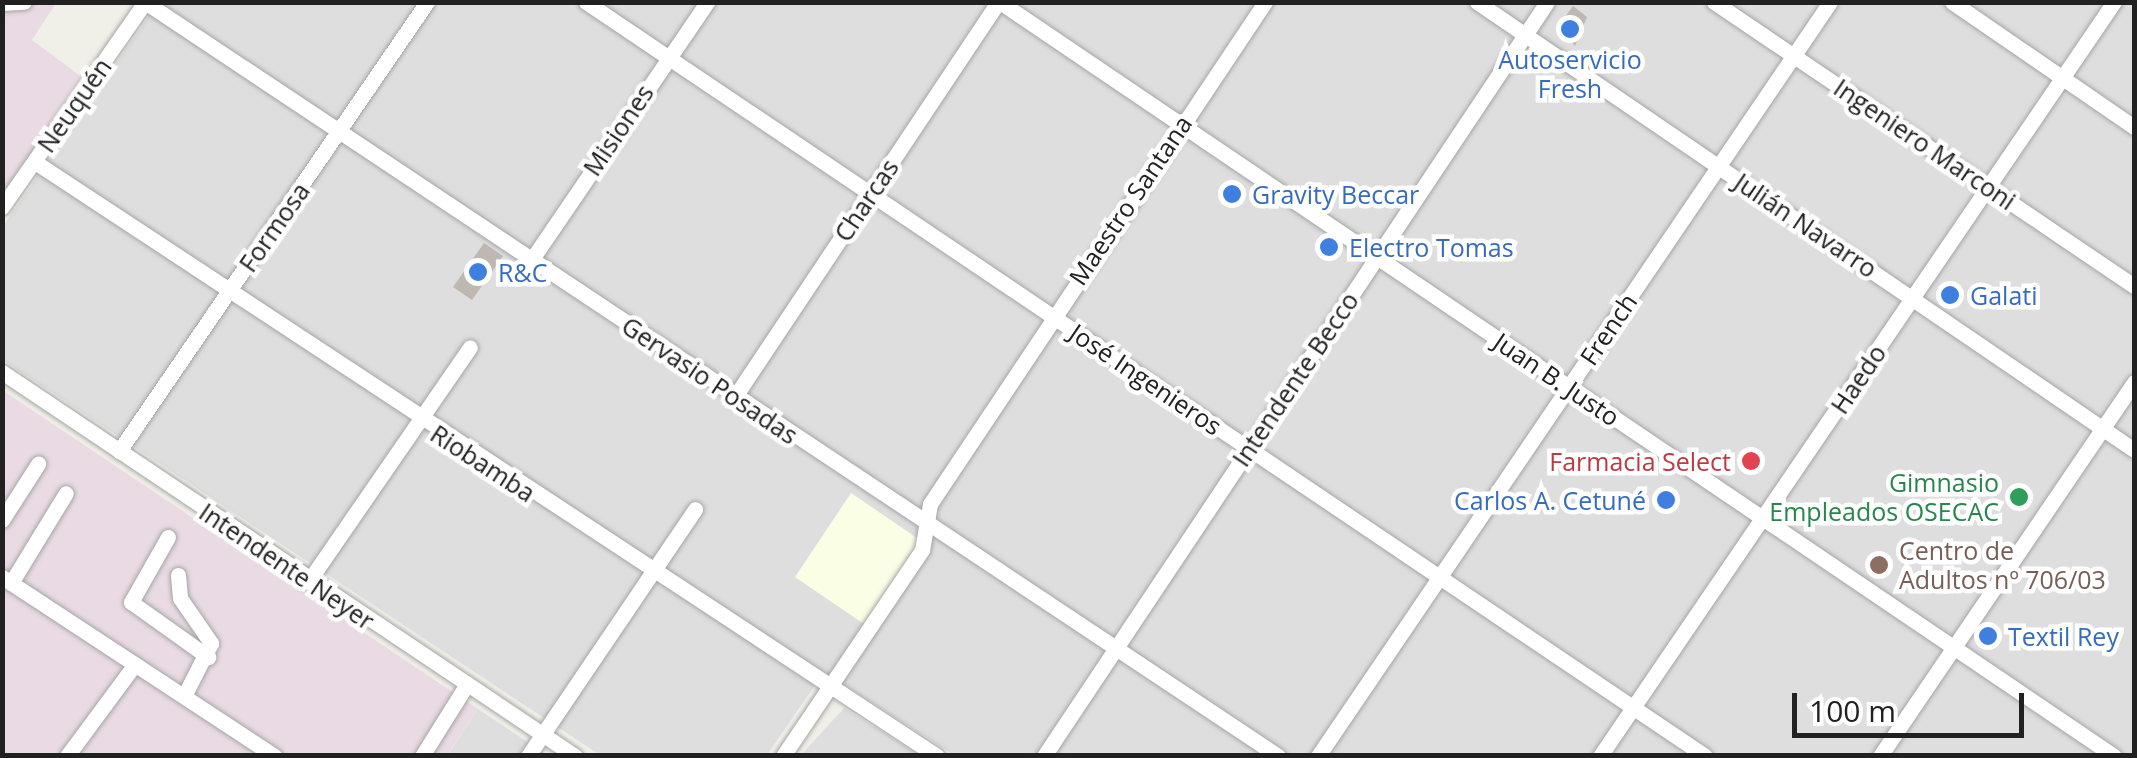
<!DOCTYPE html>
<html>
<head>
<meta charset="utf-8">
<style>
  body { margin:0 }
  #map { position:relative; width:2137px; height:758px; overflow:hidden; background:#f0efe8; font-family:"Open Sans",sans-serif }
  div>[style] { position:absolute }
  .residential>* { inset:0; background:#dedede }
  .industrial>* { inset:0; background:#e9dae4 }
  .education>* { inset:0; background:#fafee4 }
  .building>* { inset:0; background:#beb8b1 }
  .roads { filter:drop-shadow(0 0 2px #a5a5a5) drop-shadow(0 0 2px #a5a5a5) }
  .minor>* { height:15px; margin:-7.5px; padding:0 7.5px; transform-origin:7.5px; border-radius:7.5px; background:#fff }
  .dots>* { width:28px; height:28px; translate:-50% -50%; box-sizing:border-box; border:5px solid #fff; border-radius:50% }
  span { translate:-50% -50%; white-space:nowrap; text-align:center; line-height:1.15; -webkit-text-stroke:9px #fff; paint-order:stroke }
  .shop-label { font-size:25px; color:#366cbe }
  .left { translate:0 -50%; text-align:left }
  .right { translate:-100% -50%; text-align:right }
  .street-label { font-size:25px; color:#212121 }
  .health-label { font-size:25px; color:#be3a42 }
  .leisure-label { font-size:25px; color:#27864d }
  .education-label { font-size:25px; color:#785e54 }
  .frame { position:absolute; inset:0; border:5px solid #212121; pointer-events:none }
  .scale { position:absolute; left:1792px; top:693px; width:232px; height:45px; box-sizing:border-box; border:5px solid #212121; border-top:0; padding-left:12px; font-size:30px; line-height:35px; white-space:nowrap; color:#212121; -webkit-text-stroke:8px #fff; paint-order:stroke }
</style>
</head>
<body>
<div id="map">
  <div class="residential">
    <div style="clip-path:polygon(158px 3px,2134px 3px,2134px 755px,954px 755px,824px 672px,767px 755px,600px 755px,3px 360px,3px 226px)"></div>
    <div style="clip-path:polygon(844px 708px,919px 755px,801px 755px)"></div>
    <div style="clip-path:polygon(478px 709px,547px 755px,447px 756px)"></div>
  </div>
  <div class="industrial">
    <div style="clip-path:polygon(3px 3px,56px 3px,32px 40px,83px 78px,3px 202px)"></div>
    <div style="clip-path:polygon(2px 390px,478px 709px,447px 755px,3px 755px)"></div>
  </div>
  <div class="education">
    <div style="clip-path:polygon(851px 493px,920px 540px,864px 624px,795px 577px)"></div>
  </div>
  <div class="building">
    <div style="clip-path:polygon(1573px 6px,1587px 17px,1575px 46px,1558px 26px)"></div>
    <div style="clip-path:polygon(484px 243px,503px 256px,472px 300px,453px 287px)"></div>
  </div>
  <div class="roads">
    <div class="minor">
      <div style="left:145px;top:2px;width:1361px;rotate:33.64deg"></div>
      <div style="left:586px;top:2px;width:1349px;rotate:33.97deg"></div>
      <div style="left:1000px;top:2px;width:1345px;rotate:34.09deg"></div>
      <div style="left:1477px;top:2px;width:795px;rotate:34.29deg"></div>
      <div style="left:1714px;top:2px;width:507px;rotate:34.07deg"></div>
      <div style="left:1952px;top:2px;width:221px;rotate:34.5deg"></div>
      <div style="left:2px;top:3px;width:22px;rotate:-3deg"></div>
      <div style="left:35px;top:162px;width:1080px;rotate:33.37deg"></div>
      <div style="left:2px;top:207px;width:250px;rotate:-55.1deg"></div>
      <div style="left:532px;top:259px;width:311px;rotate:-55.7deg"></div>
      <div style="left:2px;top:372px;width:690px;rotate:33.83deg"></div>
      <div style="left:734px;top:398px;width:476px;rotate:-56.3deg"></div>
      <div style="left:119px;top:451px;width:544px;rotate:-55.55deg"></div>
      <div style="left:2px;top:520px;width:67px;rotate:-57.3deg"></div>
      <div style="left:168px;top:537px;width:75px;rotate:119.6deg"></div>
      <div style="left:131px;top:602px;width:95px;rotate:35.5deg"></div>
      <div style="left:178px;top:575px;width:23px;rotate:85deg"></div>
      <div style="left:180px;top:598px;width:55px;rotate:55.4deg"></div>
      <div style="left:211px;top:643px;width:59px;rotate:117deg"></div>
      <div style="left:2px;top:577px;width:326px;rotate:33.3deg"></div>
      <div style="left:308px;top:582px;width:285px;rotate:-55.4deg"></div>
      <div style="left:11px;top:583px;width:105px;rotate:-58.6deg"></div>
      <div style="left:67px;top:756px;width:114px;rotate:-53.5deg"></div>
      <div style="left:422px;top:756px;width:85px;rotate:-58deg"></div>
      <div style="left:528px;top:756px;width:298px;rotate:-55.9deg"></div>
      <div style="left:783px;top:756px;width:249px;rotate:-56deg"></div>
      <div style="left:922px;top:550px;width:47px;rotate:-80.1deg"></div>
      <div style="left:930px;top:504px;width:604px;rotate:-56.28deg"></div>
      <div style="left:1044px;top:756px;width:906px;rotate:-56.29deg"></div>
      <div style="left:1318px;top:756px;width:911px;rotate:-55.82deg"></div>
      <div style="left:1600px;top:756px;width:913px;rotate:-55.72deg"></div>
      <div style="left:1880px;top:756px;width:452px;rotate:-55.8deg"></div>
    </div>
  </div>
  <div class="dots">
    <div style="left:1570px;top:29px;background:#3f7fe0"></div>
    <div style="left:1232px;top:194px;background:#3f7fe0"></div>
    <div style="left:1329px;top:247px;background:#3f7fe0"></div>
    <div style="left:478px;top:272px;background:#3f7fe0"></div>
    <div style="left:1950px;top:295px;background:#3f7fe0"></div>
    <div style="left:1751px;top:461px;background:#e0444e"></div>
    <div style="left:2019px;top:497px;background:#2e9e5b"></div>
    <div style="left:1666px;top:500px;background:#3f7fe0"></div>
    <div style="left:1879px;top:565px;background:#8d6e63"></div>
    <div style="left:1988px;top:636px;background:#3f7fe0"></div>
  </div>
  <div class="shop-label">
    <span style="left:1570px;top:74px">Autoservicio<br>Fresh</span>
    <span class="left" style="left:1252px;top:194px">Gravity Beccar</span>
    <span class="left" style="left:1349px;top:247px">Electro Tomas</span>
    <span class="left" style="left:498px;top:272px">R&amp;C</span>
    <span class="left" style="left:1970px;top:295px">Galati</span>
    <span class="right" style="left:1646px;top:500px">Carlos A. Cetuné</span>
    <span class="left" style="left:2008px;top:636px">Textil Rey</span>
  </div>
  <div class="street-label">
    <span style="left:74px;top:105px;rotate:-55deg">Neuquén</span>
    <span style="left:618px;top:130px;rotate:-56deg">Misiones</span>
    <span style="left:1925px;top:144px;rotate:34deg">Ingeniero Marconi</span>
    <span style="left:866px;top:200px;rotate:-56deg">Charcas</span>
    <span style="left:1130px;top:200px;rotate:-56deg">Maestro Santana</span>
    <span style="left:1806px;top:225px;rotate:34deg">Julián Navarro</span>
    <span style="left:274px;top:227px;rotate:-55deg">Formosa</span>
    <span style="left:1608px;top:329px;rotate:-56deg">French</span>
    <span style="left:1146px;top:379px;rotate:34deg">José Ingenieros</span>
    <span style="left:1295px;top:379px;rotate:-56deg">Intendente Becco</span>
    <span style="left:1557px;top:379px;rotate:34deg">Juan B. Justo</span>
    <span style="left:1858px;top:379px;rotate:-56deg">Haedo</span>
    <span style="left:710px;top:380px;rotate:34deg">Gervasio Posadas</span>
    <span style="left:483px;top:463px;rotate:33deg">Riobamba</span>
    <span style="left:287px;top:566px;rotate:34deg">Intendente Neyer</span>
  </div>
  <div class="health-label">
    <span class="right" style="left:1731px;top:461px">Farmacia Select</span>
  </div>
  <div class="leisure-label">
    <span class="right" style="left:1999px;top:497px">Gimnasio<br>Empleados OSECAC</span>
  </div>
  <div class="education-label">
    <span class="left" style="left:1899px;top:565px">Centro de<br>Adultos nº 706/03</span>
  </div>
  <div class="frame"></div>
  <div class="scale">100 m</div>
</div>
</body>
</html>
